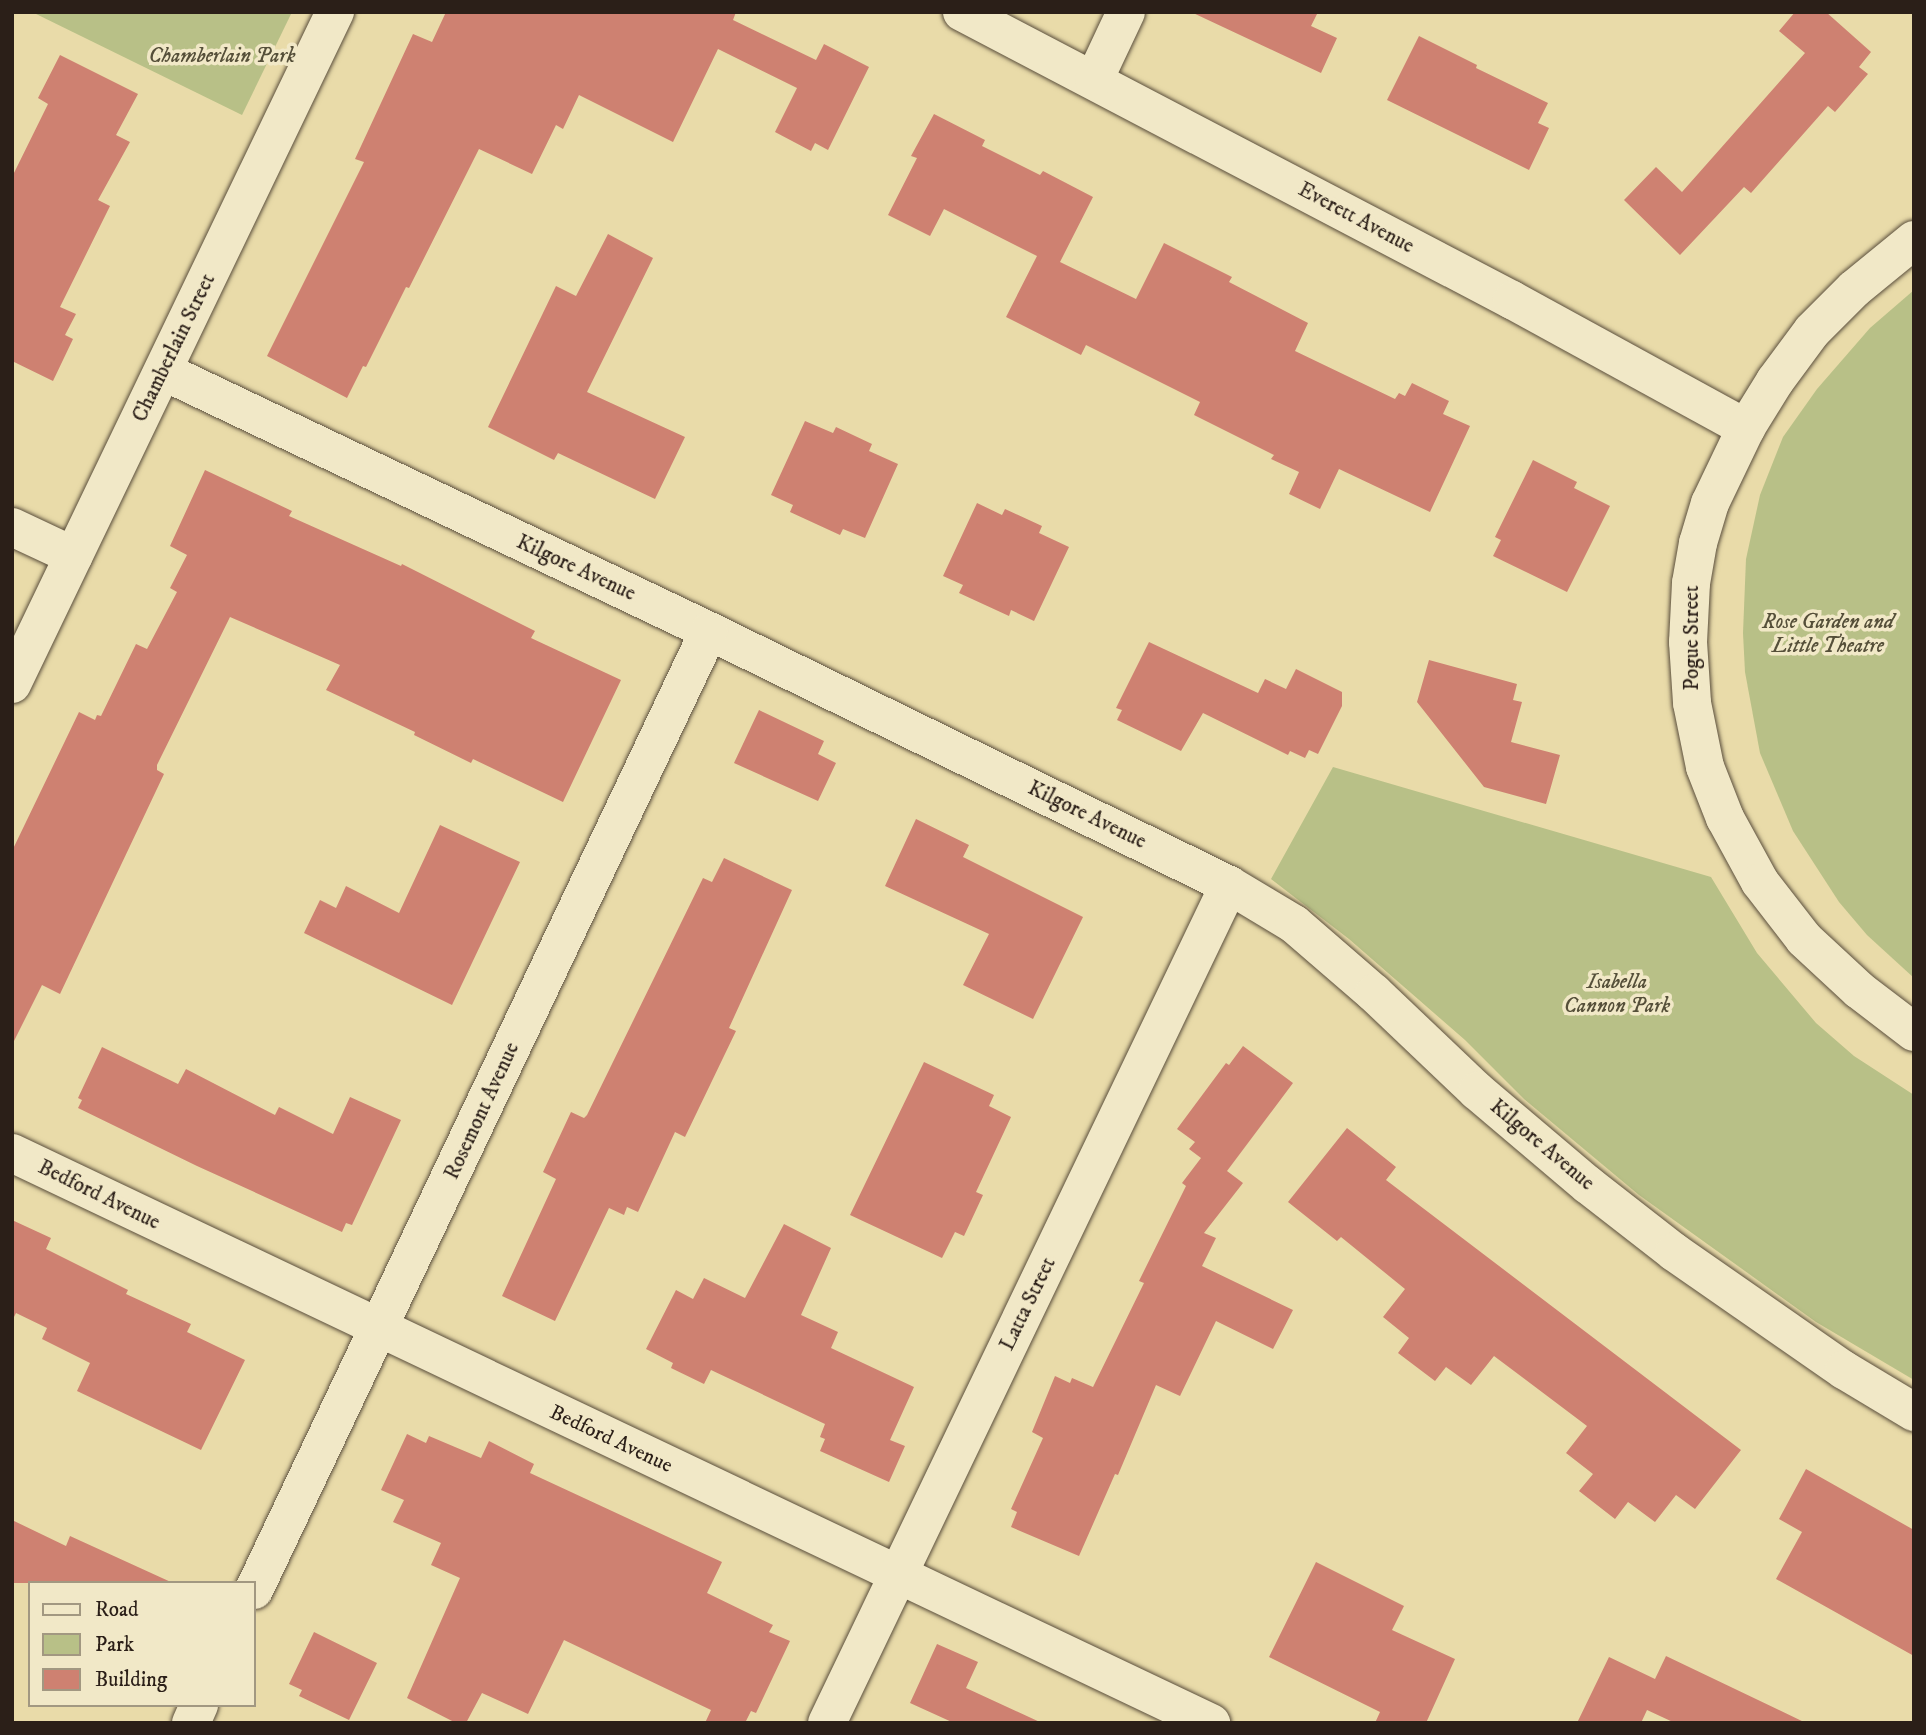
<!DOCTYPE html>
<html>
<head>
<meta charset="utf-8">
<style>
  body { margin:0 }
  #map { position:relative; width:1926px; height:1735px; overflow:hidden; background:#e9dba9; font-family:"IM FELL DW Pica",serif }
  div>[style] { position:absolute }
  .green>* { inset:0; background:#b8c087 }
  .building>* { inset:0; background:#ce8171 }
  .roads { filter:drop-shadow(0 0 2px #5a4e3c) drop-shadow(0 0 2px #5a4e3c) }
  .minor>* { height:38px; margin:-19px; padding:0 19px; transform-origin:19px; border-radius:19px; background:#f1e8c7 }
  span { translate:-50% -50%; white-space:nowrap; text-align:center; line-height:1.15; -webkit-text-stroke:7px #f1e8c7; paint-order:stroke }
  .park-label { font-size:21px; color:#554f39; font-style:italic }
  .street-label { font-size:21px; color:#2b1f18 }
  .frame { position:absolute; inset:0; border:14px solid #2b1f18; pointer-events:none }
  .legend { position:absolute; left:28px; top:1581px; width:228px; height:126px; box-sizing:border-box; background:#f1e8c7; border:2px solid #a29881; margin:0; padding:9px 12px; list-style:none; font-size:21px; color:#2b1f18 }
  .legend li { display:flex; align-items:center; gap:14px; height:35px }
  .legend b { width:35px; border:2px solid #a29881 }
</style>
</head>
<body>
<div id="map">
  <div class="green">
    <div style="clip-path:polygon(32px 12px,292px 12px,242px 115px)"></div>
    <div style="clip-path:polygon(1914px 290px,1914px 978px,1867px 935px,1839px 902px,1793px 831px,1760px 753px,1745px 672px,1743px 633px,1746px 559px,1760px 495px,1783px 437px,1817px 389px,1870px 328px)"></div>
    <div style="clip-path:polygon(1333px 767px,1711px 877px,1757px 953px,1816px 1023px,1854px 1056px,1914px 1095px,1914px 1380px,1816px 1322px,1639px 1195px,1524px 1099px,1465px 1040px,1349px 939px,1271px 879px)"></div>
  </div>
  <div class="building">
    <div style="clip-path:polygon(446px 12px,736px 12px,733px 20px,816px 60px,824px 44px,869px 67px,828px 150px,815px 143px,811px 151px,775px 132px,797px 88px,718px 49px,673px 142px,579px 95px,563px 129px,556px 125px,532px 174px,479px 149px,409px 288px,406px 287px,366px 367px,363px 366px,347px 398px,267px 356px,364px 162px,355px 159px,413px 34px,432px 42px)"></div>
    <div style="clip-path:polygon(1191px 12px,1318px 12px,1311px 26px,1337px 38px,1321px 73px)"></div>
    <div style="clip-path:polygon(1795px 12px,1826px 12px,1871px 52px,1859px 67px,1868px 74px,1835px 112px,1828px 106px,1751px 193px,1744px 187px,1680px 255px,1624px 200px,1656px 167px,1682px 192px,1805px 53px,1779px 31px)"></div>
    <div style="clip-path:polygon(1419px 36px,1477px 65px,1476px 68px,1548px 103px,1538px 123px,1549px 128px,1529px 170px,1387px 100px)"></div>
    <div style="clip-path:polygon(60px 55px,138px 94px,116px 135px,130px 142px,98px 200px,110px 206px,60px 307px,76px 314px,65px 335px,73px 339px,53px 381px,12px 361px,12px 177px,48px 104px,38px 98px)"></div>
    <div style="clip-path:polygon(934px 114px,985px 140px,982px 146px,1040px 175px,1043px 171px,1093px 197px,1060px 262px,1136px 299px,1164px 243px,1232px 277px,1229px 282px,1308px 323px,1295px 351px,1395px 399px,1399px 393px,1405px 396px,1412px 383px,1449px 401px,1443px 414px,1470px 426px,1430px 512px,1339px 469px,1320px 509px,1289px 494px,1299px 472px,1271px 459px,1274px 455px,1194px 415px,1200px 402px,1086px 345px,1081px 355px,1006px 317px,1037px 256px,944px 209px,930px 236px,888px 215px,917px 158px,911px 156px)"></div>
    <div style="clip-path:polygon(608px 234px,653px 258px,587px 392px,685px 437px,655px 499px,558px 453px,554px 460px,488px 427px,556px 286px,576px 296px)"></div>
    <div style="clip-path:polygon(805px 421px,833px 433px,836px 427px,872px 444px,869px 451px,898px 464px,865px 538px,843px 529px,840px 535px,790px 512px,793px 505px,771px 495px)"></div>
    <div style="clip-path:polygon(1533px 460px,1577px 482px,1574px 488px,1610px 506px,1567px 592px,1493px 556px,1501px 540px,1495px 537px)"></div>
    <div style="clip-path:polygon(205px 470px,292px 511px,289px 516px,401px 566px,402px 564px,535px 631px,531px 638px,621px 680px,563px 802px,473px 759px,471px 763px,414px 735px,415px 732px,326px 690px,340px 665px,230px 617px,157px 765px,157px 770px,164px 774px,60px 994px,42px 985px,12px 1045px,12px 851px,79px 712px,95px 720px,97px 715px,101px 716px,136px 644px,147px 649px,177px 592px,170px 588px,187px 555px,170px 546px)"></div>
    <div style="clip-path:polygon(977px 503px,1002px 515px,1005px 509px,1042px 526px,1039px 533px,1069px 547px,1034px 621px,1011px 610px,1009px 616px,959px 593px,963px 585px,943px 576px)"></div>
    <div style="clip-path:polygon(1149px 642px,1258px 693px,1265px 679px,1286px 689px,1296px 669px,1342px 692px,1342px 706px,1318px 754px,1309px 750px,1305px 758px,1290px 751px,1288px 755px,1203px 713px,1181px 751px,1117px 720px,1122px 710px,1116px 708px)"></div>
    <div style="clip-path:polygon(1429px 660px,1517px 684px,1513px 700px,1522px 702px,1511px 742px,1560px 755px,1546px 804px,1484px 787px,1417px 702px)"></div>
    <div style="clip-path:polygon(759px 710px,824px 741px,818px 754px,836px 763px,818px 801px,734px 763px)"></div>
    <div style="clip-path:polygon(916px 819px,969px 845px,963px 857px,1083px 917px,1033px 1019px,963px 985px,989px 934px,885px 886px)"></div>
    <div style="clip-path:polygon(440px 825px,520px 862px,452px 1005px,304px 933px,320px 900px,336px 908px,346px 886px,399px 913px)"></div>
    <div style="clip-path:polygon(724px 858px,792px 890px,729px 1028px,736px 1031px,685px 1137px,675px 1132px,638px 1212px,627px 1207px,624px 1215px,609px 1208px,555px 1321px,502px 1296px,556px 1179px,543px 1172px,571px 1112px,584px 1118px,587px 1115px,703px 878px,712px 882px)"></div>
    <div style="clip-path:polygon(1243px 1046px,1293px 1083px,1227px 1171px,1243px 1183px,1204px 1233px,1216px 1238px,1202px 1266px,1293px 1310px,1273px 1349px,1216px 1321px,1180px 1396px,1156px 1385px,1118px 1475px,1115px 1474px,1079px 1556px,1011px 1527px,1017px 1512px,1011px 1509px,1043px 1438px,1032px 1432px,1055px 1376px,1070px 1383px,1072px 1378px,1093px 1387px,1144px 1283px,1139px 1281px,1186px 1186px,1182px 1183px,1201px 1158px,1189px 1149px,1195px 1142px,1177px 1129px,1226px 1063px,1229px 1065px)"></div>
    <div style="clip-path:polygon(102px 1047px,178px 1084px,186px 1069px,275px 1115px,279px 1107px,333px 1134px,350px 1097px,401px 1120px,352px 1225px,346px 1223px,342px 1232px,197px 1166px,78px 1108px,82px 1100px,78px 1098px)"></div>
    <div style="clip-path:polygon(924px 1062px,994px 1095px,989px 1106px,1011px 1117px,976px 1192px,983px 1195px,964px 1236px,955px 1232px,942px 1258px,850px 1215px)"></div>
    <div style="clip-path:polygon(1347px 1128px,1396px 1167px,1386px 1180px,1741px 1450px,1695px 1509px,1676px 1495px,1655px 1522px,1628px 1502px,1615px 1519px,1579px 1491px,1593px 1474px,1566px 1453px,1587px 1426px,1494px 1356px,1471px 1385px,1446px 1367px,1435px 1381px,1398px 1353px,1409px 1338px,1383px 1317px,1405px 1289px,1341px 1237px,1337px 1241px,1288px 1202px)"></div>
    <div style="clip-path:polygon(12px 1220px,51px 1238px,46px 1249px,128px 1290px,126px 1294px,191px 1324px,187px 1332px,245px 1360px,201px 1450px,77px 1391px,90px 1363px,42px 1339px,47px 1328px,16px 1313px,12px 1321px)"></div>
    <div style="clip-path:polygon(784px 1224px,831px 1248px,801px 1315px,838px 1332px,831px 1348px,914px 1387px,890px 1440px,905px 1446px,889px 1482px,820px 1451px,825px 1439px,820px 1437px,825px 1424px,711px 1370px,704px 1384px,671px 1368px,673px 1363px,646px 1349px,676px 1290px,693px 1299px,704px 1278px,745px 1298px)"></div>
    <div style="clip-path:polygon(407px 1434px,426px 1443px,429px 1436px,481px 1458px,489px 1441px,534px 1464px,530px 1473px,722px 1562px,707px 1593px,773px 1625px,769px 1632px,790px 1641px,756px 1713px,751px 1711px,745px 1723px,705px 1723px,711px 1710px,564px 1640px,528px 1714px,482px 1693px,466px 1723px,456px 1723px,407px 1698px,460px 1578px,431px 1565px,441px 1543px,393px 1522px,404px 1500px,381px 1490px)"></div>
    <div style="clip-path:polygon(1806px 1469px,1914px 1530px,1914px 1656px,1776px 1579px,1802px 1532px,1779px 1519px)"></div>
    <div style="clip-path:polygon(12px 1520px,66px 1546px,70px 1536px,173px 1583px,12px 1583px)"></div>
    <div style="clip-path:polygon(1316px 1562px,1404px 1606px,1392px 1630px,1455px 1659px,1426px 1723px,1375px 1723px,1380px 1712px,1269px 1657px)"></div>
    <div style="clip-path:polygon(314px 1632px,377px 1663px,349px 1720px,299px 1696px,302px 1690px,289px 1684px)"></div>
    <div style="clip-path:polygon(937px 1644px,978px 1662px,966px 1688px,1042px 1723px,954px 1723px,910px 1703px)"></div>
    <div style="clip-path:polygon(1666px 1656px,1806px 1723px,1675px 1723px,1647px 1710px,1641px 1723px,1577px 1723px,1609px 1657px,1655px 1679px)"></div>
  </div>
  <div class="roads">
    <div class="minor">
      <div style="left:962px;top:12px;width:621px;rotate:27.64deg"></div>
      <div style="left:1512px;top:300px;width:267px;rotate:28.7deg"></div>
      <div style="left:1094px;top:80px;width:75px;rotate:-64.8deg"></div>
      <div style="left:1914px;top:240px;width:77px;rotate:140.8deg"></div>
      <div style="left:1854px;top:289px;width:59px;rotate:135deg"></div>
      <div style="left:1812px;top:331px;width:62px;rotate:126.5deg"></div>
      <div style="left:1775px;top:381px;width:55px;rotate:121.7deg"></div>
      <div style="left:1746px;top:428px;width:83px;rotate:115.6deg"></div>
      <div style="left:1710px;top:503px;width:42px;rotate:106.7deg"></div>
      <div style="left:1698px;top:543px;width:41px;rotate:99.9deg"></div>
      <div style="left:1691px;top:583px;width:59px;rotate:92.9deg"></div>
      <div style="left:1688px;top:642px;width:61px;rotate:86.2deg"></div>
      <div style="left:1692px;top:703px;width:65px;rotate:78.5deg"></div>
      <div style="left:1705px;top:767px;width:55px;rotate:68.6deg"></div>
      <div style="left:1725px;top:818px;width:73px;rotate:61.3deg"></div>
      <div style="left:1760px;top:882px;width:72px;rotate:52.3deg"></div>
      <div style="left:1804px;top:939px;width:75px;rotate:42.8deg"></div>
      <div style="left:1859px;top:990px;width:69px;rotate:37.4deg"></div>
      <div style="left:163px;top:371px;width:605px;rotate:25.46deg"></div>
      <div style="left:709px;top:631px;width:579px;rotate:26.03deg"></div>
      <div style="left:1229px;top:885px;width:76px;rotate:31deg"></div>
      <div style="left:1294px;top:924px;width:106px;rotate:40.8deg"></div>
      <div style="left:1374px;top:993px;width:142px;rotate:43.6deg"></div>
      <div style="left:1477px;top:1091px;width:145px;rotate:40.3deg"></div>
      <div style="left:1588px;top:1185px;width:109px;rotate:37.9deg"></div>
      <div style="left:1674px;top:1252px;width:207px;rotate:34.8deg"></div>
      <div style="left:1844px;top:1370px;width:82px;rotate:31deg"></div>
      <div style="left:12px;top:527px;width:68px;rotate:25.1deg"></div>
      <div style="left:12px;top:684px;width:746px;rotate:-64.33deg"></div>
      <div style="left:12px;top:1153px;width:1328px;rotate:25.43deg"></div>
      <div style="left:254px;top:1590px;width:1061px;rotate:-64.62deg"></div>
      <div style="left:191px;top:1723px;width:20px;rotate:-66deg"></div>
      <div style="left:827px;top:1723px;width:929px;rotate:-64.37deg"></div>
    </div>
  </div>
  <div class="park-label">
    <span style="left:222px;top:56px">Chamberlain Park</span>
    <span style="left:1828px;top:634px">Rose Garden and<br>Little Theatre</span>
    <span style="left:1617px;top:994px">Isabella<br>Cannon Park</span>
  </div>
  <div class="street-label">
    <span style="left:1356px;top:218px;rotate:28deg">Everett Avenue</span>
    <span style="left:174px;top:348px;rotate:-64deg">Chamberlain Street</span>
    <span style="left:576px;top:568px;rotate:25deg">Kilgore Avenue</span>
    <span style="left:1692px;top:638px;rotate:-90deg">Pogue Street</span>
    <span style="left:1087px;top:815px;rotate:26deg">Kilgore Avenue</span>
    <span style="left:482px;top:1111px;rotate:-65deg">Rosemont Avenue</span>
    <span style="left:1542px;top:1145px;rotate:40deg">Kilgore Avenue</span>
    <span style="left:99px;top:1195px;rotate:26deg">Bedford Avenue</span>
    <span style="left:1028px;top:1304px;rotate:-64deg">Latta Street</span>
    <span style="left:611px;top:1439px;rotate:25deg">Bedford Avenue</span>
  </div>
  <div class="frame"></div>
  <ul class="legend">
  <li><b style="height:9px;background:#f1e8c7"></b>Road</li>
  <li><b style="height:19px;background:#b8c087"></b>Park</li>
  <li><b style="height:19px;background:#ce8171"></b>Building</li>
  </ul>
</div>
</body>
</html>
